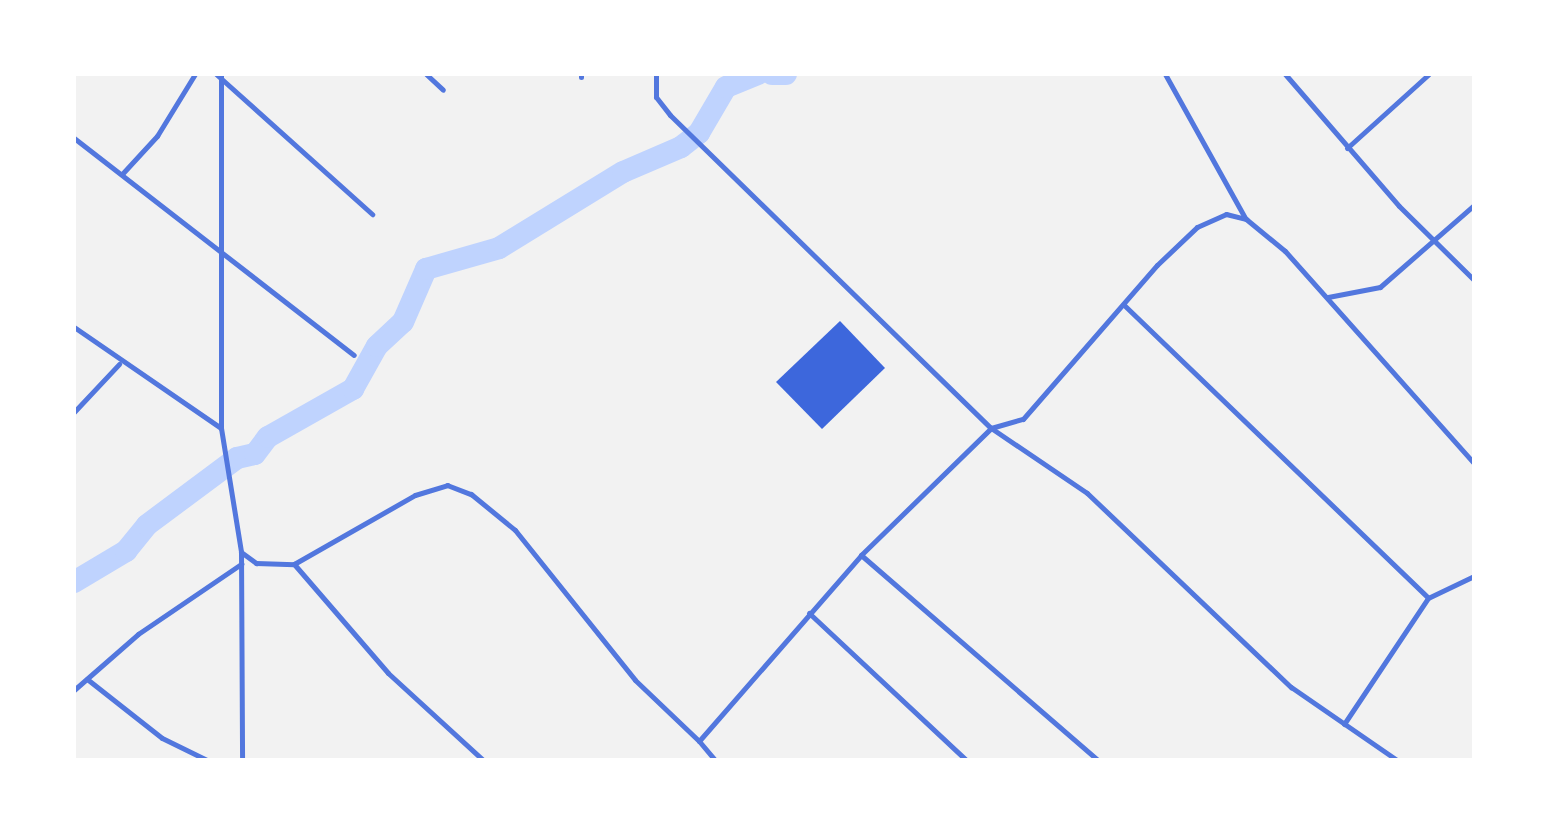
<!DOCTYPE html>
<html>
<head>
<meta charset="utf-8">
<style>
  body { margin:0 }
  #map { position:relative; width:1548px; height:834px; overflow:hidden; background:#f2f2f2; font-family:"Fira Sans",sans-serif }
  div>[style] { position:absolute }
  .river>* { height:22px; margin:-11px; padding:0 11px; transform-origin:11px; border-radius:11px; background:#bfd3fe }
  .building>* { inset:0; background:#3d67dc }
  .minor>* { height:5px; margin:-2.5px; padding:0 2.5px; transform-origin:2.5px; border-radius:2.5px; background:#5277de }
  span { translate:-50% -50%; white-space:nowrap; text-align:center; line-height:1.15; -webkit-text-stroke:8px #fff; paint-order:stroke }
  .frame { position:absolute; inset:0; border:76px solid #fff; pointer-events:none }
</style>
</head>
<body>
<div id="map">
  <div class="river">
    <div style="left:772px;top:74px;width:14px"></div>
    <div style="left:74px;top:582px;width:61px;rotate:-30.8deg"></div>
    <div style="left:126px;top:551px;width:33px;rotate:-51deg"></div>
    <div style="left:147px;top:525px;width:112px;rotate:-36.7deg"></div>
    <div style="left:237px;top:458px;width:18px;rotate:-13deg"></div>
    <div style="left:255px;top:454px;width:21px;rotate:-53deg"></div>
    <div style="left:268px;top:437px;width:98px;rotate:-29.5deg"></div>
    <div style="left:353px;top:389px;width:49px;rotate:-60.8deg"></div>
    <div style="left:377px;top:346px;width:35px;rotate:-43deg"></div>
    <div style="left:403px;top:322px;width:58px;rotate:-66.5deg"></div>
    <div style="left:426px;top:269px;width:76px;rotate:-16deg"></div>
    <div style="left:499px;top:248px;width:145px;rotate:-31.5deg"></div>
    <div style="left:623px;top:172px;width:63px;rotate:-23.3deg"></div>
    <div style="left:681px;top:147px;width:23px;rotate:-38deg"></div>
    <div style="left:699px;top:133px;width:53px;rotate:-59.6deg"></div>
    <div style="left:726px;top:87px;width:35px;rotate:-22deg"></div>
  </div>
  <div class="building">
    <div style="clip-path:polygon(840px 321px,885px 368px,822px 429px,776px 382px)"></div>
  </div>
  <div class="minor">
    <div style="left:216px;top:74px;width:210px;rotate:41.9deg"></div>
    <div style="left:221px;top:74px;width:354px;rotate:90deg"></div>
    <div style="left:221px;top:428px;width:126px;rotate:80.8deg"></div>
    <div style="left:241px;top:552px;width:208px;rotate:89.7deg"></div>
    <div style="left:426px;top:74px;width:23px;rotate:43deg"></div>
    <div style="left:656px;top:74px;width:23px;rotate:90deg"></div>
    <div style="left:656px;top:97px;width:23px;rotate:52deg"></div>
    <div style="left:670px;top:115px;width:448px;rotate:44.3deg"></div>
    <div style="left:991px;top:428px;width:116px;rotate:34.1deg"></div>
    <div style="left:1087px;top:493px;width:282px;rotate:43.6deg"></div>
    <div style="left:1291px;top:687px;width:129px;rotate:34.6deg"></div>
    <div style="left:1165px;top:74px;width:165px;rotate:60.9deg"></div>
    <div style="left:1285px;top:74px;width:174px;rotate:49.2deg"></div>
    <div style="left:1399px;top:206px;width:105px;rotate:44.6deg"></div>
    <div style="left:581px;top:77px;width:3px;rotate:-90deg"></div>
    <div style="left:74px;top:138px;width:354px;rotate:37.8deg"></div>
    <div style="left:1347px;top:148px;width:110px;rotate:-42.1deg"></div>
    <div style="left:122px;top:174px;width:52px;rotate:-47.4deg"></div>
    <div style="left:157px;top:136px;width:73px;rotate:-58.5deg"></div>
    <div style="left:1328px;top:297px;width:53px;rotate:-10.9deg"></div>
    <div style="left:1380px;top:287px;width:125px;rotate:-41.1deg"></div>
    <div style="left:1124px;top:305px;width:422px;rotate:43.9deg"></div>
    <div style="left:74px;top:327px;width:178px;rotate:34.5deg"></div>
    <div style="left:74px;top:412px;width:66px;rotate:-46.8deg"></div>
    <div style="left:241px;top:552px;width:19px;rotate:36deg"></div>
    <div style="left:256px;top:563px;width:38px;rotate:2deg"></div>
    <div style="left:294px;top:564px;width:139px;rotate:-29.7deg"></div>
    <div style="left:415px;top:495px;width:34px;rotate:-17deg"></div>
    <div style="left:447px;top:485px;width:26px;rotate:21deg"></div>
    <div style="left:471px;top:494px;width:57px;rotate:39.3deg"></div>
    <div style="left:515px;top:530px;width:192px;rotate:51.3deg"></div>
    <div style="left:635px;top:680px;width:88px;rotate:43.6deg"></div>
    <div style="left:699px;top:741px;width:247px;rotate:-48.9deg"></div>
    <div style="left:861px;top:555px;width:182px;rotate:-44.3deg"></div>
    <div style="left:991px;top:428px;width:33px;rotate:-16deg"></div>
    <div style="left:1023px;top:419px;width:204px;rotate:-49deg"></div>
    <div style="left:1157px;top:265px;width:55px;rotate:-43.5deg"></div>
    <div style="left:1197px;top:227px;width:32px;rotate:-24deg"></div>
    <div style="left:1226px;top:214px;width:21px;rotate:14deg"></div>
    <div style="left:1246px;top:219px;width:50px;rotate:39.4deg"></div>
    <div style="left:1285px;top:251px;width:284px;rotate:48.3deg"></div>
    <div style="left:861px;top:555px;width:313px;rotate:40.9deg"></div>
    <div style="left:294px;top:564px;width:144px;rotate:49.2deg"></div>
    <div style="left:388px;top:673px;width:129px;rotate:42.5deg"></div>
    <div style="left:809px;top:613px;width:215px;rotate:43.1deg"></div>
    <div style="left:87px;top:679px;width:95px;rotate:38.2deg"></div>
    <div style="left:162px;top:738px;width:50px;rotate:26.1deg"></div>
    <div style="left:74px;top:690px;width:85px;rotate:-41.2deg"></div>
    <div style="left:138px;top:634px;width:125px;rotate:-34.2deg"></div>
    <div style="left:1344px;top:724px;width:151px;rotate:-56.3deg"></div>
    <div style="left:1428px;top:598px;width:51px;rotate:-25.6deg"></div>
    <div style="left:699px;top:741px;width:25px;rotate:50deg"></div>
  </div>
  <div class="frame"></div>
</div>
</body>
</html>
